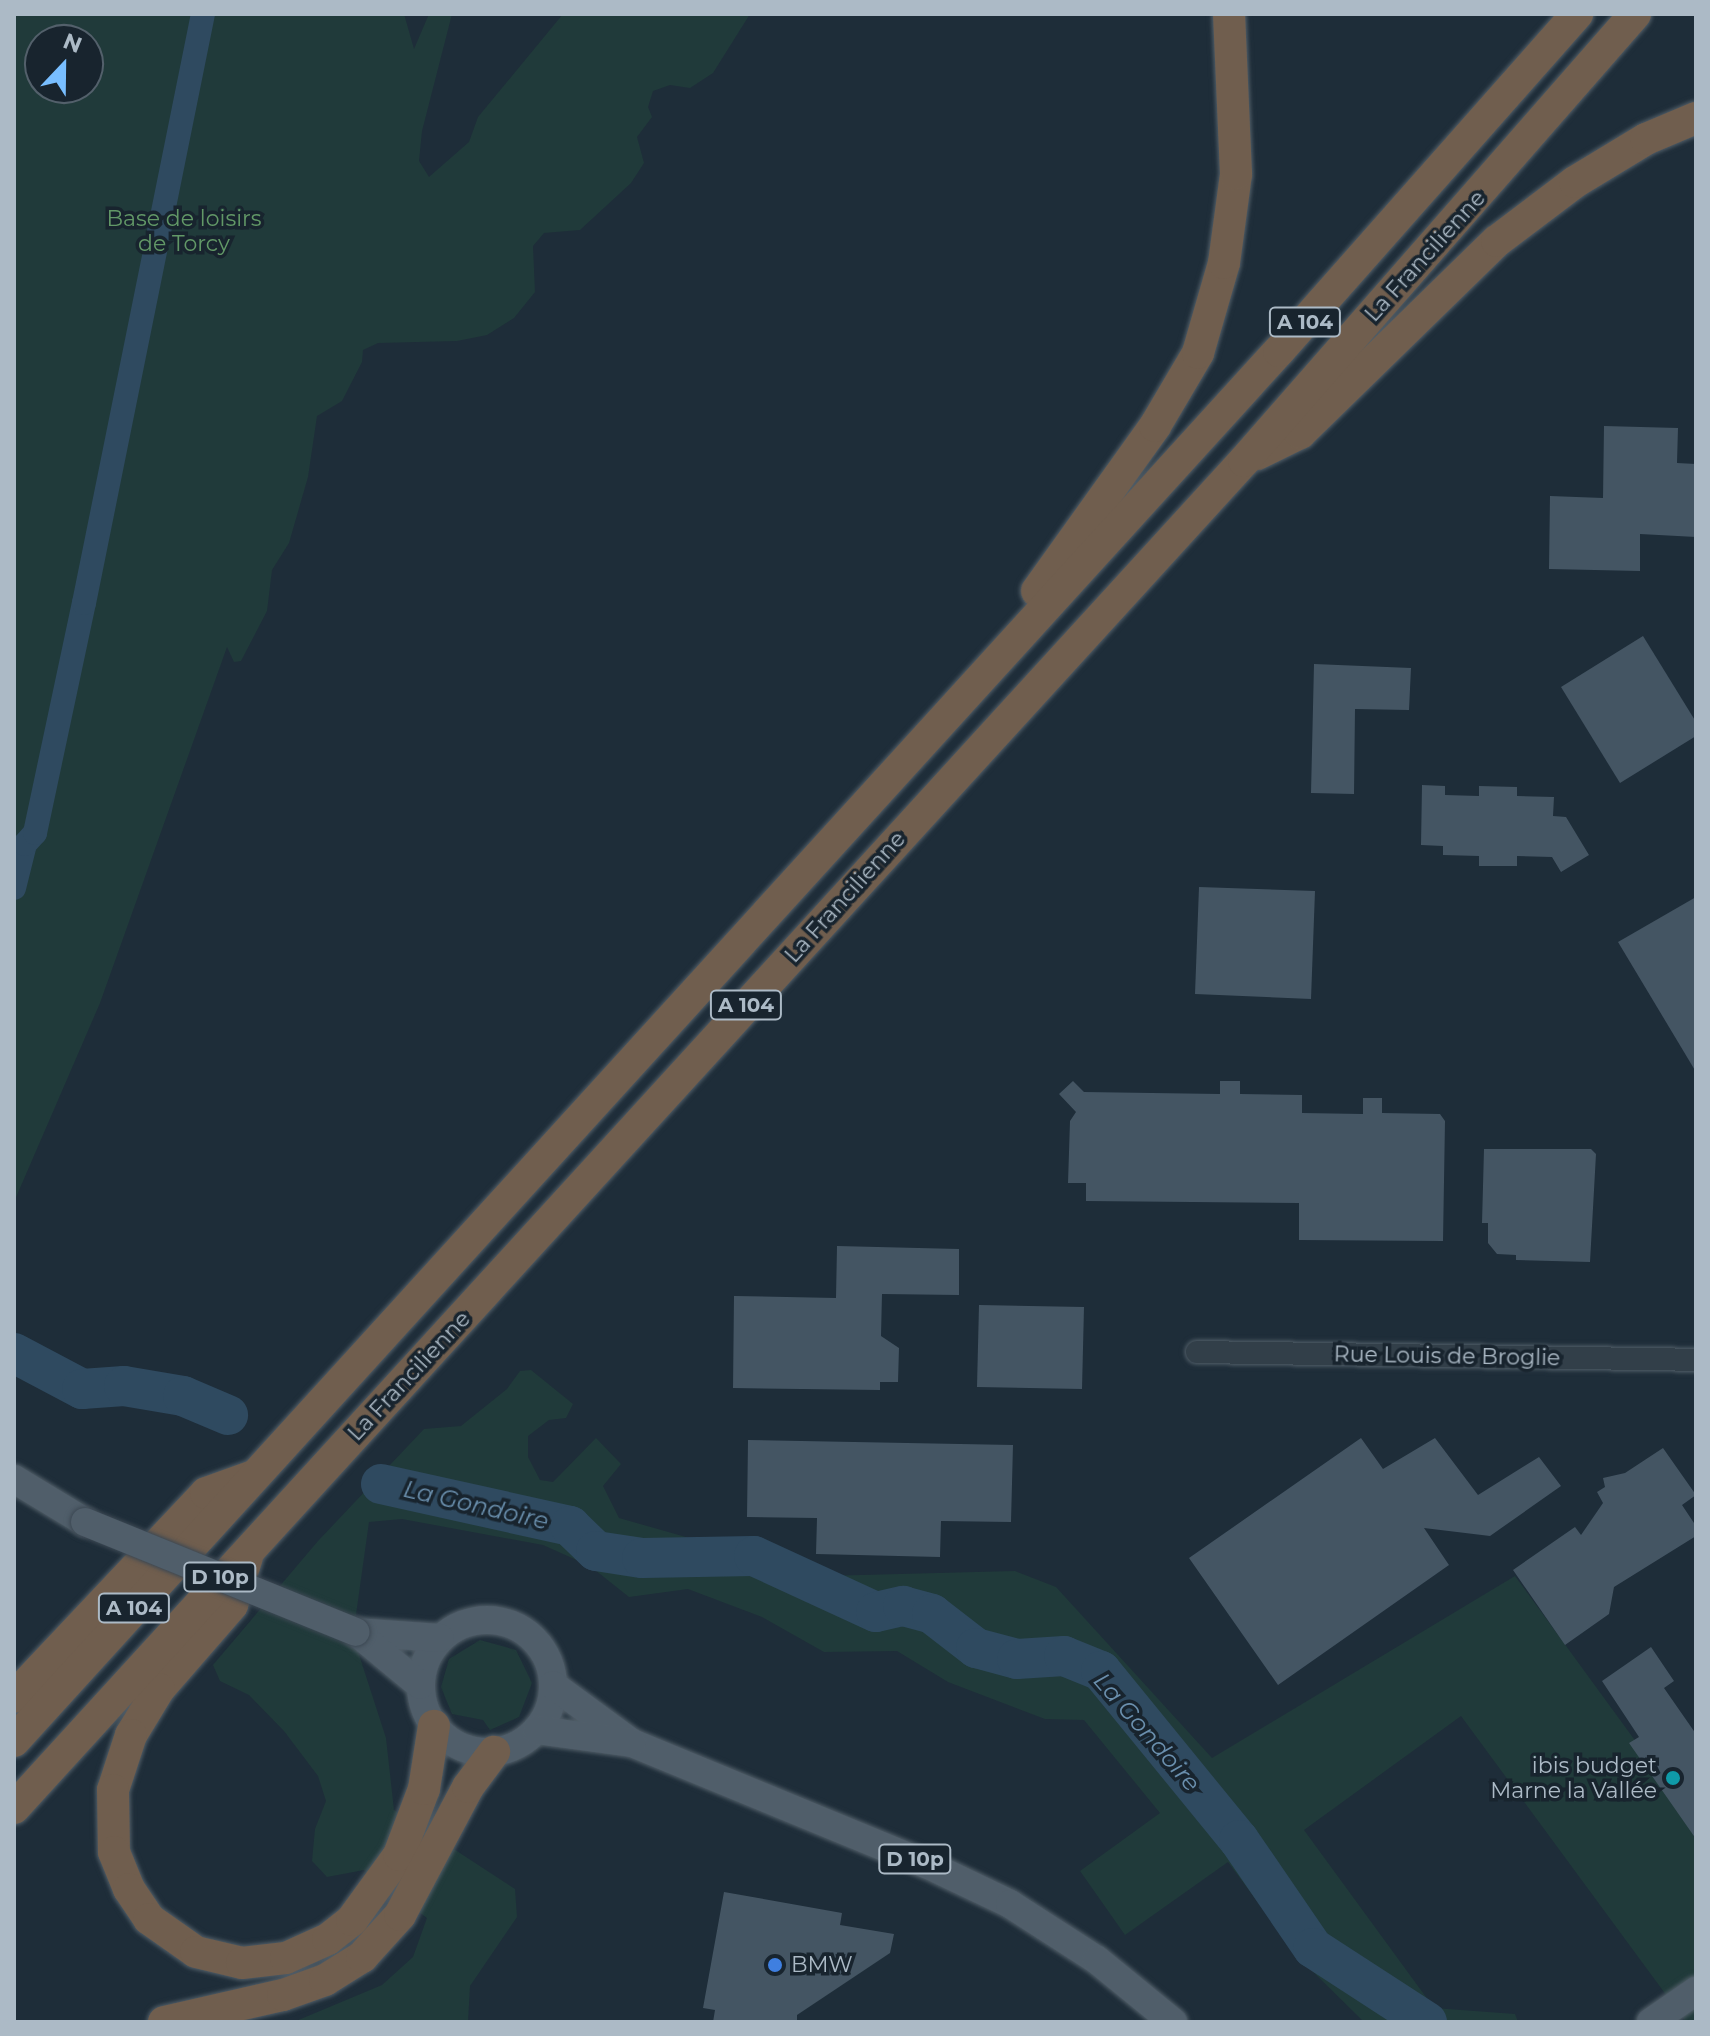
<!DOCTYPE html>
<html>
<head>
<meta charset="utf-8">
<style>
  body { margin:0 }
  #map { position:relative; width:1710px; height:2036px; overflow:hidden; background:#1e2d39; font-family:Montserrat,sans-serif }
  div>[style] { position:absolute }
  .green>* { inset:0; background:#203a3a }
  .canal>* { height:24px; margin:-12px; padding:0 12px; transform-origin:12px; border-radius:12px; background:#2f4a60 }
  .river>* { height:40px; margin:-20px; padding:0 20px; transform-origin:20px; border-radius:20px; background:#2f4a60 }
  .building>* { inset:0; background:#445563 }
  .roads { filter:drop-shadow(0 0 2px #505d67) drop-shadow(0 0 2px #505d67) }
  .minor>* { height:22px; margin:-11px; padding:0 11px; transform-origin:11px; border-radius:11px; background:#323f49 }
  .major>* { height:28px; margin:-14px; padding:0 14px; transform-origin:14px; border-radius:14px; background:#505e6a }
  .major>.ring { margin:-14px; padding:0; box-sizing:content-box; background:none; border:28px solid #505e6a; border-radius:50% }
  .highway>* { height:32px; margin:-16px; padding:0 16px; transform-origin:16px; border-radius:16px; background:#705e4e }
  .bridges { filter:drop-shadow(0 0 2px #3c4853) drop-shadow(0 0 2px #3c4853) }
  .major-bridge>* { height:28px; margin:-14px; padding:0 14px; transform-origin:14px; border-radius:14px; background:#505e6a }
  .dots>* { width:22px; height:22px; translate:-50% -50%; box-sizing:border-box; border:4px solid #18242e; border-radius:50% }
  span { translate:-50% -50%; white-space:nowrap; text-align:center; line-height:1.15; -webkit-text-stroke:7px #18242e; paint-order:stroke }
  .shield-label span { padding:2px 6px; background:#18242e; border:2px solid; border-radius:6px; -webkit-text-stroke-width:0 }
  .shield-label { font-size:20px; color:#acbac6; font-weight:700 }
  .park-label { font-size:22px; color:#629867 }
  .street-label { font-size:22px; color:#acbac6 }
  .poi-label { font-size:22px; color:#acbac6 }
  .right { translate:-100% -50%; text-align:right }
  .left { translate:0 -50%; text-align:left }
  .water-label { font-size:24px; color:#6a8fad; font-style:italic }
  .frame { position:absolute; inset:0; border:16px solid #acbac6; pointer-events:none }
  .north { position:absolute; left:24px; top:24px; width:80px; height:80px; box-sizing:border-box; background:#18242e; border:2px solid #53606b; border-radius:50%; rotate:22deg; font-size:22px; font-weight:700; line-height:32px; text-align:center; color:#acbac6 }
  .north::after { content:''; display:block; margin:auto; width:28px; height:36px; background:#78beff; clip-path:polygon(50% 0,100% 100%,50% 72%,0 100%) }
</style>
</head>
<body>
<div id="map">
  <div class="green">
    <div style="clip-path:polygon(evenodd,14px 14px,404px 14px,414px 49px,429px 14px,452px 14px,422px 131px,419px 161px,429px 177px,469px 142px,478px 117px,563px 14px,750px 14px,713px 73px,690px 88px,670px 85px,653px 91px,648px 107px,652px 117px,637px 137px,644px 163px,631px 183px,580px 230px,544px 233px,533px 246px,535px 292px,514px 318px,487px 335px,457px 341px,378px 343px,363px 350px,362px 362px,342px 401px,317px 416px,308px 477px,289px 543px,272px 570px,267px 611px,241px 661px,234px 662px,227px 647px,100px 1003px,14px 1202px,14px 14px,88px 40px,88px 88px,40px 88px,40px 40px,88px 40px)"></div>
    <div style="clip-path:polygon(531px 1370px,573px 1404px,566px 1418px,549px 1420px,528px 1436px,528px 1457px,540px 1480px,553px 1482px,596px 1438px,621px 1464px,603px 1486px,619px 1518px,823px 1576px,1015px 1571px,1056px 1587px,1212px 1758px,1515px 1576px,1696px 1824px,1696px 2022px,1686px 2022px,1461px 1716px,1304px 1830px,1434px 2008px,1515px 2014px,1518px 2022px,1364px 2022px,1300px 1959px,1228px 1862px,1125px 1935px,1080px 1871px,1160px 1813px,1084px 1720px,1045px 1719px,948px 1682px,897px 1651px,824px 1652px,762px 1617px,688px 1589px,629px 1597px,590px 1566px,543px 1545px,402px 1519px,369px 1522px,353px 1636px,386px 1738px,394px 1810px,515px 1889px,517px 1917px,470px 1986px,468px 2022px,271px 2022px,296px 2021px,382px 1985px,413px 1957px,427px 1918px,364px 1870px,327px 1877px,312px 1861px,315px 1829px,326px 1801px,318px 1776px,284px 1731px,249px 1695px,220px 1681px,213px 1665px,318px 1541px,424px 1429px,461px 1426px,507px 1389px,520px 1371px)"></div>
    <div style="clip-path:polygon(480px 1640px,516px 1650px,532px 1683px,519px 1717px,490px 1730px,483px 1720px,452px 1714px,441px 1687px,449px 1659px)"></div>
  </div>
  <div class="canal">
    <div style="left:14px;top:888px;width:45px;rotate:-76deg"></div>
    <div style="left:25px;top:844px;width:15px;rotate:-48deg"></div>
    <div style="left:35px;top:833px;width:235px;rotate:-78deg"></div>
    <div style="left:84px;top:603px;width:601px;rotate:-78.58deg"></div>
  </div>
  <div class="river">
    <div style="left:14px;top:1353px;width:77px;rotate:27.9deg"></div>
    <div style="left:82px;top:1389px;width:42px;rotate:-4.1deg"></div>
    <div style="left:124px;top:1386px;width:60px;rotate:9.6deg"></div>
    <div style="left:183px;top:1396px;width:49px;rotate:22.9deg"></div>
    <div style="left:381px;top:1484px;width:194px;rotate:12.5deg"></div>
    <div style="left:570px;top:1526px;width:36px;rotate:44deg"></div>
    <div style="left:596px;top:1551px;width:47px;rotate:8.7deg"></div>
    <div style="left:642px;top:1558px;width:112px;rotate:-1deg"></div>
    <div style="left:754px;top:1556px;width:134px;rotate:24.7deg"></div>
    <div style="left:876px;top:1612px;width:28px;rotate:-13deg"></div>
    <div style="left:903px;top:1606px;width:30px;rotate:15deg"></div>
    <div style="left:932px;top:1614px;width:56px;rotate:37.7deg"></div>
    <div style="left:976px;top:1648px;width:42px;rotate:15deg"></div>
    <div style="left:1017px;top:1659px;width:47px;rotate:-3.7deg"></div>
    <div style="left:1064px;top:1656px;width:40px;rotate:22deg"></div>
    <div style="left:1101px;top:1671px;width:218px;rotate:50.8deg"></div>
    <div style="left:1239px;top:1840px;width:131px;rotate:55.6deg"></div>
    <div style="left:1313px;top:1948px;width:136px;rotate:33deg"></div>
  </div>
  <div class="building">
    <div style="clip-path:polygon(1604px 426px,1678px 428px,1677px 463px,1696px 464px,1696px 537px,1640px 534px,1640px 571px,1549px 569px,1550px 496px,1603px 498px)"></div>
    <div style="clip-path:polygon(1643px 636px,1696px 722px,1696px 736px,1620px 783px,1561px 687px)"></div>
    <div style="clip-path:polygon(1314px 664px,1411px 668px,1409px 710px,1355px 709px,1354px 794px,1311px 793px)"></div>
    <div style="clip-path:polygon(1422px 785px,1445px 786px,1445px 795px,1479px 796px,1479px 786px,1517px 787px,1517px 796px,1554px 797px,1553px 816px,1566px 817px,1589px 855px,1561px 872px,1552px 857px,1517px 856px,1517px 866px,1479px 866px,1479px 856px,1443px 855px,1443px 846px,1421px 845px)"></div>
    <div style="clip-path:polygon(1199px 887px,1315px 891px,1311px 999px,1195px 994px)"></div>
    <div style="clip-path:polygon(1696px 897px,1696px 1072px,1618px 942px)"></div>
    <div style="clip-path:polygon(1073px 1081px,1084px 1092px,1220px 1094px,1220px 1081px,1240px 1081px,1240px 1094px,1302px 1095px,1302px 1113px,1363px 1114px,1363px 1098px,1382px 1098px,1382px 1113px,1440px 1114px,1445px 1121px,1443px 1241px,1299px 1240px,1299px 1203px,1086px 1201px,1086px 1183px,1068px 1183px,1070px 1121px,1076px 1112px,1059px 1094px)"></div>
    <div style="clip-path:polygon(1484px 1149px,1591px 1149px,1596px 1154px,1590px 1262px,1516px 1260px,1516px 1255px,1497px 1254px,1488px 1243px,1488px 1223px,1482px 1223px)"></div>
    <div style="clip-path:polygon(837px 1246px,959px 1249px,959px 1295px,882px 1294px,881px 1336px,899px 1348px,898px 1382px,880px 1382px,880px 1390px,733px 1388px,734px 1296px,836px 1298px)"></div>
    <div style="clip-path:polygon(979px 1305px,1084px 1307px,1082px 1389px,977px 1387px)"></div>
    <div style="clip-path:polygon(1361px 1438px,1383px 1469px,1435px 1438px,1478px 1495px,1539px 1457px,1561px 1486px,1490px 1536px,1424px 1528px,1449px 1565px,1278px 1685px,1189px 1558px)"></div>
    <div style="clip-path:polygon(748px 1440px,1013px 1445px,1011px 1522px,941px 1521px,940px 1557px,816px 1554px,817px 1518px,747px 1517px)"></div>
    <div style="clip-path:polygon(1663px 1448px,1696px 1495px,1682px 1505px,1696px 1526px,1696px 1536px,1614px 1587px,1609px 1614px,1565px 1645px,1513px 1570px,1575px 1527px,1581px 1535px,1603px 1503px,1597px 1492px,1605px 1487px,1603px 1478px,1625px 1473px)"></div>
    <div style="clip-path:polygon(1651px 1647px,1674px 1681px,1664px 1688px,1696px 1734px,1696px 1839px,1629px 1743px,1639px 1737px,1602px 1681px)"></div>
    <div style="clip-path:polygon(724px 1892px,842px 1913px,840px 1925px,894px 1934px,890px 1953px,797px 2015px,797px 2022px,713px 2022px,715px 2010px,703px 2008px)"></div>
  </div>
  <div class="roads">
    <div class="minor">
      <div style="left:1197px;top:1352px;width:499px;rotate:0.9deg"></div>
    </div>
    <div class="major">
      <div style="left:14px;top:1479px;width:83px;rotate:31.2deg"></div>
      <div class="ring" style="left:421px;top:1620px;width:104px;height:104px"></div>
      <div style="left:356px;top:1632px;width:84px;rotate:4.1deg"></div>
      <div style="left:356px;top:1632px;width:83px;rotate:39.6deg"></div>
      <div style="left:553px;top:1685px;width:98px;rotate:36.3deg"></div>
      <div style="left:632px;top:1743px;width:330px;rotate:22.4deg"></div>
      <div style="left:937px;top:1869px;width:81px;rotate:25.6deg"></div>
      <div style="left:1010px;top:1904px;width:103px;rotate:32.8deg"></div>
      <div style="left:1097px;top:1960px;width:98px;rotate:39.2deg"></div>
      <div style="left:537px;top:1730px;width:96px;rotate:7.8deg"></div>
      <div style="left:1651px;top:2022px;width:55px;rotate:-34.6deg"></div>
    </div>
    <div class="highway">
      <div style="left:1257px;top:454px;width:48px;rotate:-26deg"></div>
      <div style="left:1300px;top:433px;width:275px;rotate:-44.3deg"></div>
      <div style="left:1497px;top:241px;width:98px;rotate:-37.1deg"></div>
      <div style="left:1575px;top:182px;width:83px;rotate:-31.2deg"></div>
      <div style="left:1646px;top:139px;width:54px;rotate:-22.8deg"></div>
      <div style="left:1037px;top:591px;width:203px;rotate:-54.4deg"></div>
      <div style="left:1155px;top:426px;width:85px;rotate:-59.5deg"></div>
      <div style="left:1198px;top:353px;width:94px;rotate:-73.9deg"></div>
      <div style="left:1224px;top:263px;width:90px;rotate:-82.3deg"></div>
      <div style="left:1236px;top:174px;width:160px;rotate:-92.5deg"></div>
      <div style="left:247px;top:1557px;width:50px;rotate:107.4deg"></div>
      <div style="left:232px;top:1605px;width:111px;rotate:131deg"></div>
      <div style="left:159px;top:1689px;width:54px;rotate:121.3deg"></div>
      <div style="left:131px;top:1735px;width:58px;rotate:108.1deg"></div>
      <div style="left:113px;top:1790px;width:62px;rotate:89.1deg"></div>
      <div style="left:114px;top:1852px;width:40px;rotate:68deg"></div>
      <div style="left:129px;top:1889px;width:36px;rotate:56deg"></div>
      <div style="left:149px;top:1919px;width:57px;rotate:35.1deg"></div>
      <div style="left:196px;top:1952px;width:47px;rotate:13.4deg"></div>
      <div style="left:242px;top:1963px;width:44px;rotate:-6.5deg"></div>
      <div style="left:286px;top:1958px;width:46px;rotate:-24.3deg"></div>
      <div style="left:328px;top:1939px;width:31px;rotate:-38deg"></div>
      <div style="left:352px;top:1920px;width:80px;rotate:-54.1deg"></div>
      <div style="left:399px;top:1855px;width:71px;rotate:-69.3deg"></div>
      <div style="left:424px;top:1789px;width:64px;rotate:-81deg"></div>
      <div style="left:14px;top:1697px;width:280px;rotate:-46.7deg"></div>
      <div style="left:206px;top:1493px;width:48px;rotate:-19.6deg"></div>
      <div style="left:14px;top:1741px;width:1879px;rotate:-47.7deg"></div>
      <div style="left:1279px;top:351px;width:450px;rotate:-48.5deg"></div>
      <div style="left:14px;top:1808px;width:1824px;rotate:-47.6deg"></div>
      <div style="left:1244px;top:461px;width:594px;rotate:-48.82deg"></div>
      <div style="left:164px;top:2022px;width:122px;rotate:-12.8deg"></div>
      <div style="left:283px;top:1995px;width:45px;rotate:-19.7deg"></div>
      <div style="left:325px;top:1980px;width:44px;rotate:-31.9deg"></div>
      <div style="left:362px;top:1957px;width:57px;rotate:-47.9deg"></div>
      <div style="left:400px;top:1915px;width:145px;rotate:-62deg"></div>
      <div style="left:468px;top:1787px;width:44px;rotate:-53.4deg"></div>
    </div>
  </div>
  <div class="bridges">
    <div class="major-bridge">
      <div style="left:85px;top:1522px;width:292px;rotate:22.1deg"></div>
    </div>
  </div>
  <div class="dots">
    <div style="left:1673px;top:1778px;background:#0f9aa8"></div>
    <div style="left:775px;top:1965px;background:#3f7fe0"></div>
  </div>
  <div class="shield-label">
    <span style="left:1305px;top:322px">A 104</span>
    <span style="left:746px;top:1005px">A 104</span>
    <span style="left:220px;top:1577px">D 10p</span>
    <span style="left:134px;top:1608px">A 104</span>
    <span style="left:915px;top:1859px">D 10p</span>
  </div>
  <div class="park-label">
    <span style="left:184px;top:231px">Base de loisirs<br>de Torcy</span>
  </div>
  <div class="street-label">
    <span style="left:1425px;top:256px;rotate:-48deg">La Francilienne</span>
    <span style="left:845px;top:897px;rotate:-48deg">La Francilienne</span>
    <span style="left:1447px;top:1356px;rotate:1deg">Rue Louis de Broglie</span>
    <span style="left:409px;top:1376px;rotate:-47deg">La Francilienne</span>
  </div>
  <div class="poi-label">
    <span class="right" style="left:1657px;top:1778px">ibis budget<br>Marne la Vallée</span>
    <span class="left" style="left:791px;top:1965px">BMW</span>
  </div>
  <div class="water-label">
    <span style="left:476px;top:1505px;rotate:13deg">La Gondoire</span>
    <span style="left:1147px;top:1732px;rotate:49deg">La Gondoire</span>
  </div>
  <div class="frame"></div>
  <div class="north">N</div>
</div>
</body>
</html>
